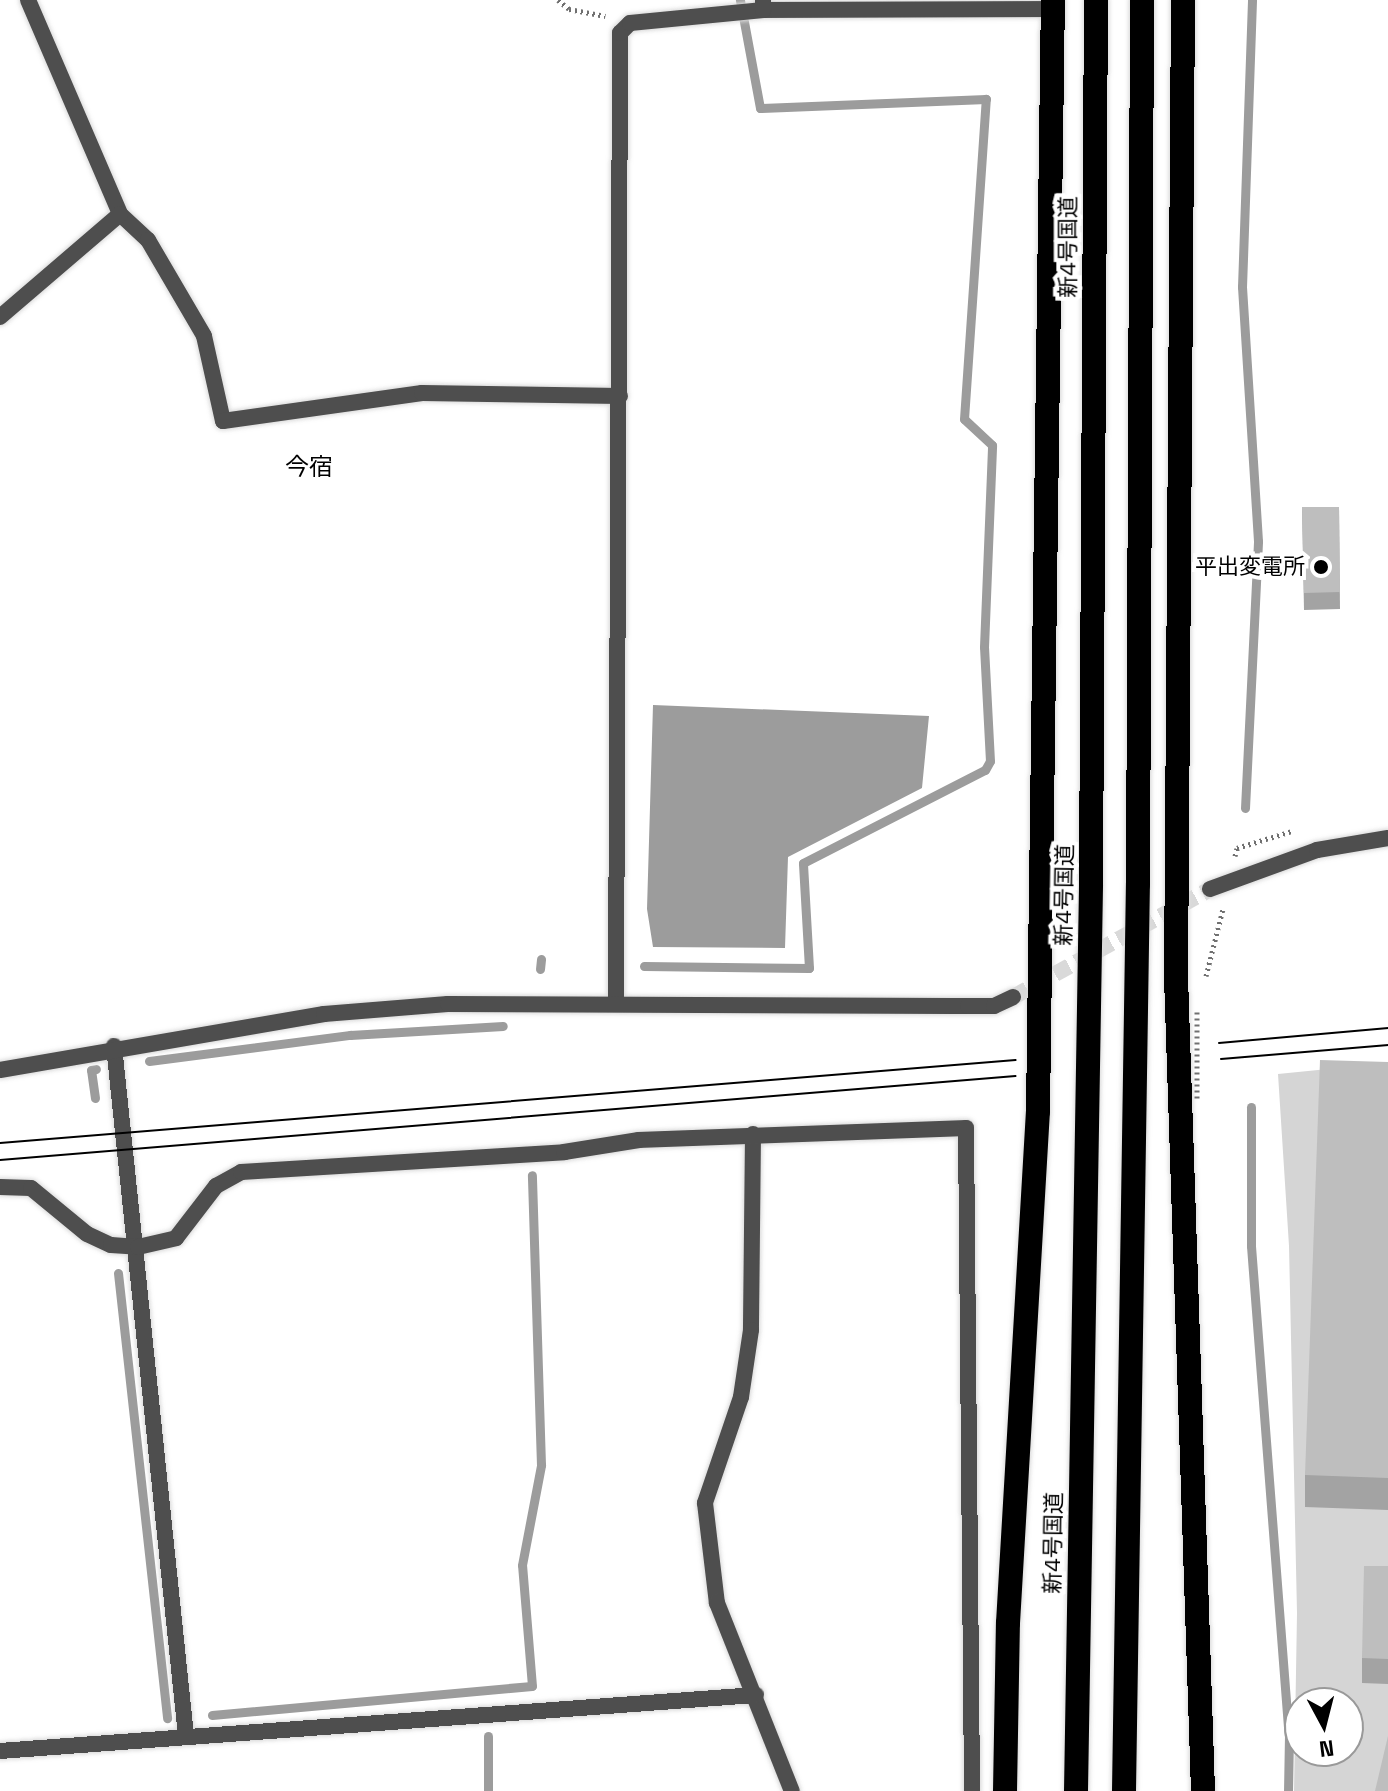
<!DOCTYPE html>
<html>
<head>
<meta charset="utf-8">
<style>
  body { margin:0 }
  #map { position:relative; width:1388px; height:1791px; overflow:hidden; background:#fff; font-family:"Space Grotesk","Noto Sans JP",sans-serif }
  div>[style] { position:absolute }
  .green>* { inset:0; background:#d5d5d5 }
  .water>* { inset:0; background:#9c9c9c }
  .stream>* { height:9px; margin:-4.5px; padding:0 4.5px; transform-origin:4.5px; border-radius:4.5px; background:#9c9c9c }
  .street-tunnel>* { height:16px; margin-top:-8px; transform-origin:0; background:repeating-linear-gradient(90deg,#d9d9d9 0 16px,transparent 0 24px) }
  .path>* { height:5px; margin-top:-2.5px; transform-origin:0; background:repeating-linear-gradient(90deg,#707070 0 2px,transparent 0 6px) }
  .roads { filter:drop-shadow(0 0 2px #dbdbdb) drop-shadow(0 0 2px #dbdbdb) }
  .street>* { height:16px; margin:-8px; padding:0 8px; transform-origin:8px; border-radius:8px; background:#4e4e4e }
  .highway>* { height:24px; margin:-12px; padding:0 12px; transform-origin:12px; border-radius:12px; background:#000 }
  .tram>* { height:2px; margin:-1px; padding:0 1px; transform-origin:1px; border-radius:1px; background:#000 }
  .path-bridge>* { height:5px; margin-top:-2.5px; transform-origin:0; background:repeating-linear-gradient(90deg,#707070 0 2px,transparent 0 6px) }
  .wall>* { inset:0; background:#a3a3a3 }
  .building>* { inset:0; background:#bebebe }
  .dots>* { width:22px; height:22px; translate:-50% -50%; box-sizing:border-box; border:4px solid #fff; border-radius:50% }
  span { translate:-50% -50%; white-space:nowrap; text-align:center; line-height:1.15; -webkit-text-stroke:8px #fff; paint-order:stroke }
  .street-label { font-size:22px; color:#000 }
  .poi-label { font-size:22px; color:#000 }
  .right { translate:-100% -50%; text-align:right }
  .neighbourhood-label { font-size:24px; color:#000 }
  .north { position:absolute; left:1284px; top:1687px; width:80px; height:80px; box-sizing:border-box; background:#fff; border:2px solid #999; border-radius:50%; rotate:173deg; font-size:22px; font-weight:700; line-height:32px; text-align:center; color:#000 }
  .north::after { content:''; display:block; margin:auto; width:28px; height:36px; background:#000; clip-path:polygon(50% 0,100% 100%,50% 72%,0 100%) }
</style>
</head>
<body>
<div id="map">
  <div class="green">
    <div style="clip-path:polygon(evenodd,1388px 1063px,1388px 1791px,1294px 1791px,1297px 1613px,1289px 1246px,1278px 1074px,1388px 1063px,1300px 1703px,1348px 1703px,1348px 1751px,1300px 1751px,1300px 1703px)"></div>
  </div>
  <div class="water">
    <div style="clip-path:polygon(653px 705px,929px 716px,922px 788px,788px 857px,785px 948px,653px 947px,647px 909px)"></div>
  </div>
  <div class="stream">
    <div style="left:1245px;top:808px;width:267px;rotate:-87.2deg"></div>
    <div style="left:1258px;top:541px;width:255px;rotate:-93.6deg"></div>
    <div style="left:1242px;top:287px;width:287px;rotate:-88deg"></div>
    <div style="left:644px;top:966px;width:165px;rotate:0.7deg"></div>
    <div style="left:809px;top:968px;width:105px;rotate:-93.3deg"></div>
    <div style="left:803px;top:863px;width:204px;rotate:-27.1deg"></div>
    <div style="left:985px;top:770px;width:10px;rotate:-61deg"></div>
    <div style="left:990px;top:761px;width:114px;rotate:-93deg"></div>
    <div style="left:984px;top:647px;width:202px;rotate:-87.7deg"></div>
    <div style="left:992px;top:445px;width:38px;rotate:-137deg"></div>
    <div style="left:964px;top:419px;width:321px;rotate:-86.1deg"></div>
    <div style="left:986px;top:99px;width:226px;rotate:177.7deg"></div>
    <div style="left:760px;top:108px;width:110px;rotate:-100.5deg"></div>
    <div style="left:540px;top:969px;width:10px;rotate:-84deg"></div>
    <div style="left:149px;top:1061px;width:203px;rotate:-7.4deg"></div>
    <div style="left:350px;top:1035px;width:153px;rotate:-3.4deg"></div>
    <div style="left:95px;top:1098px;width:28px;rotate:-98deg"></div>
    <div style="left:91px;top:1070px;width:5px;rotate:-11deg"></div>
    <div style="left:1251px;top:1107px;width:139px;rotate:90deg"></div>
    <div style="left:1251px;top:1246px;width:490px;rotate:85.6deg"></div>
    <div style="left:1289px;top:1735px;width:56px;rotate:91deg"></div>
    <div style="left:118px;top:1273px;width:448px;rotate:83.7deg"></div>
    <div style="left:212px;top:1715px;width:321px;rotate:-5.2deg"></div>
    <div style="left:532px;top:1686px;width:121px;rotate:-94.7deg"></div>
    <div style="left:522px;top:1565px;width:102px;rotate:-79.2deg"></div>
    <div style="left:541px;top:1465px;width:290px;rotate:-91.8deg"></div>
    <div style="left:488px;top:1791px;width:55px;rotate:-90deg"></div>
  </div>
  <div class="street-tunnel">
    <div style="left:1013px;top:997px;width:225px;rotate:-28.7deg"></div>
  </div>
  <div class="path">
    <div style="left:558px;top:0;width:14px;rotate:39deg"></div>
    <div style="left:569px;top:9px;width:37px;rotate:11deg"></div>
    <div style="left:1235px;top:856px;width:8px;rotate:-76deg"></div>
    <div style="left:1237px;top:848px;width:58px;rotate:-17.2deg"></div>
    <div style="left:1206px;top:976px;width:69px;rotate:-75.8deg"></div>
  </div>
  <div class="roads">
    <div class="street">
      <div style="left:28px;top:0;width:233px;rotate:66.7deg"></div>
      <div style="left:120px;top:214px;width:38px;rotate:43deg"></div>
      <div style="left:148px;top:240px;width:111px;rotate:59.7deg"></div>
      <div style="left:204px;top:336px;width:87px;rotate:77.4deg"></div>
      <div style="left:223px;top:421px;width:201px;rotate:-8deg"></div>
      <div style="left:422px;top:393px;width:198px;rotate:0.9deg"></div>
      <div style="left:763px;top:10px;width:290px;rotate:-0.2deg"></div>
      <div style="left:0;top:317px;width:158px;rotate:-40.6deg"></div>
      <div style="left:1210px;top:889px;width:114px;rotate:-20deg"></div>
      <div style="left:1317px;top:850px;width:72px;rotate:-9.6deg"></div>
      <div style="left:616px;top:1002px;width:969px;rotate:-89.76deg"></div>
      <div style="left:620px;top:33px;width:14px;rotate:-45deg"></div>
      <div style="left:630px;top:23px;width:134px;rotate:-5.6deg"></div>
      <div style="left:763px;top:10px;width:10px;rotate:-90deg"></div>
      <div style="left:114px;top:1046px;width:694px;rotate:84.04deg"></div>
      <div style="left:0;top:1070px;width:329px;rotate:-9.8deg"></div>
      <div style="left:324px;top:1014px;width:124px;rotate:-4.6deg"></div>
      <div style="left:448px;top:1004px;width:520px;rotate:0.22deg"></div>
      <div style="left:968px;top:1006px;width:26px"></div>
      <div style="left:994px;top:1006px;width:21px;rotate:-25deg"></div>
      <div style="left:753px;top:1134px;width:196px;rotate:90.6deg"></div>
      <div style="left:751px;top:1330px;width:68px;rotate:98.5deg"></div>
      <div style="left:741px;top:1397px;width:112px;rotate:108.8deg"></div>
      <div style="left:705px;top:1503px;width:101px;rotate:83.2deg"></div>
      <div style="left:717px;top:1603px;width:202px;rotate:68.3deg"></div>
      <div style="left:0;top:1187px;width:31px;rotate:2deg"></div>
      <div style="left:31px;top:1188px;width:72px;rotate:39.4deg"></div>
      <div style="left:87px;top:1234px;width:26px;rotate:25deg"></div>
      <div style="left:111px;top:1245px;width:27px;rotate:4deg"></div>
      <div style="left:138px;top:1247px;width:39px;rotate:-13deg"></div>
      <div style="left:176px;top:1238px;width:66px;rotate:-52.4deg"></div>
      <div style="left:216px;top:1186px;width:29px;rotate:-29deg"></div>
      <div style="left:241px;top:1172px;width:324px;rotate:-3.5deg"></div>
      <div style="left:564px;top:1152px;width:76px;rotate:-9.1deg"></div>
      <div style="left:639px;top:1140px;width:327px;rotate:-2.1deg"></div>
      <div style="left:966px;top:1128px;width:663px;rotate:89.48deg"></div>
      <div style="left:0;top:1751px;width:758px;rotate:-4.24deg"></div>
    </div>
    <div class="highway">
      <div style="left:1183px;top:0;width:977px;rotate:90.41deg"></div>
      <div style="left:1176px;top:977px;width:814px;rotate:88.1deg"></div>
      <div style="left:1005px;top:1791px;width:168px;rotate:-89deg"></div>
      <div style="left:1008px;top:1623px;width:513px;rotate:-86.65deg"></div>
      <div style="left:1038px;top:1111px;width:1111px;rotate:-89.23deg"></div>
      <div style="left:1076px;top:1791px;width:907px;rotate:-89.05deg"></div>
      <div style="left:1091px;top:884px;width:884px;rotate:-89.68deg"></div>
      <div style="left:1124px;top:1791px;width:907px;rotate:-89.12deg"></div>
      <div style="left:1138px;top:884px;width:884px;rotate:-89.74deg"></div>
    </div>
  </div>
  <div class="tram">
    <div style="left:1219px;top:1043px;width:170px;rotate:-5.1deg"></div>
    <div style="left:1221px;top:1059px;width:168px;rotate:-4.8deg"></div>
    <div style="left:0;top:1143px;width:1019px;rotate:-4.67deg"></div>
    <div style="left:0;top:1160px;width:1019px;rotate:-4.73deg"></div>
  </div>
  <div class="path-bridge">
    <div style="left:1197px;top:1098px;width:90px;rotate:-90deg"></div>
  </div>
  <div class="wall">
    <div style="clip-path:polygon(1302px 507px,1339px 507px,1340px 609px,1304px 610px)"></div>
    <div style="clip-path:polygon(1388px 1062px,1388px 1510px,1305px 1507px,1305px 1475px)"></div>
    <div style="clip-path:polygon(1388px 1566px,1388px 1684px,1362px 1683px,1362px 1658px)"></div>
  </div>
  <div class="building">
    <div style="clip-path:polygon(1302px 507px,1339px 507px,1340px 592px,1304px 593px)"></div>
    <div style="clip-path:polygon(1320px 1060px,1388px 1062px,1388px 1478px,1305px 1475px)"></div>
    <div style="clip-path:polygon(1364px 1566px,1388px 1566px,1388px 1659px,1362px 1658px)"></div>
    <div style="clip-path:polygon(1388px 1736px,1388px 1791px,1375px 1791px)"></div>
  </div>
  <div class="dots">
    <div style="left:1321px;top:567px;background:#000"></div>
  </div>
  <div class="street-label">
    <span style="left:1068px;top:247px;rotate:-90deg">新4号国道</span>
    <span style="left:1064px;top:895px;rotate:-89deg">新4号国道</span>
    <span style="left:1053px;top:1543px;rotate:-89deg">新4号国道</span>
  </div>
  <div class="poi-label">
    <span class="right" style="left:1305px;top:567px">平出変電所</span>
  </div>
  <div class="neighbourhood-label">
    <span style="left:309px;top:467px">今宿</span>
  </div>
  <div class="north">N</div>
</div>
</body>
</html>
